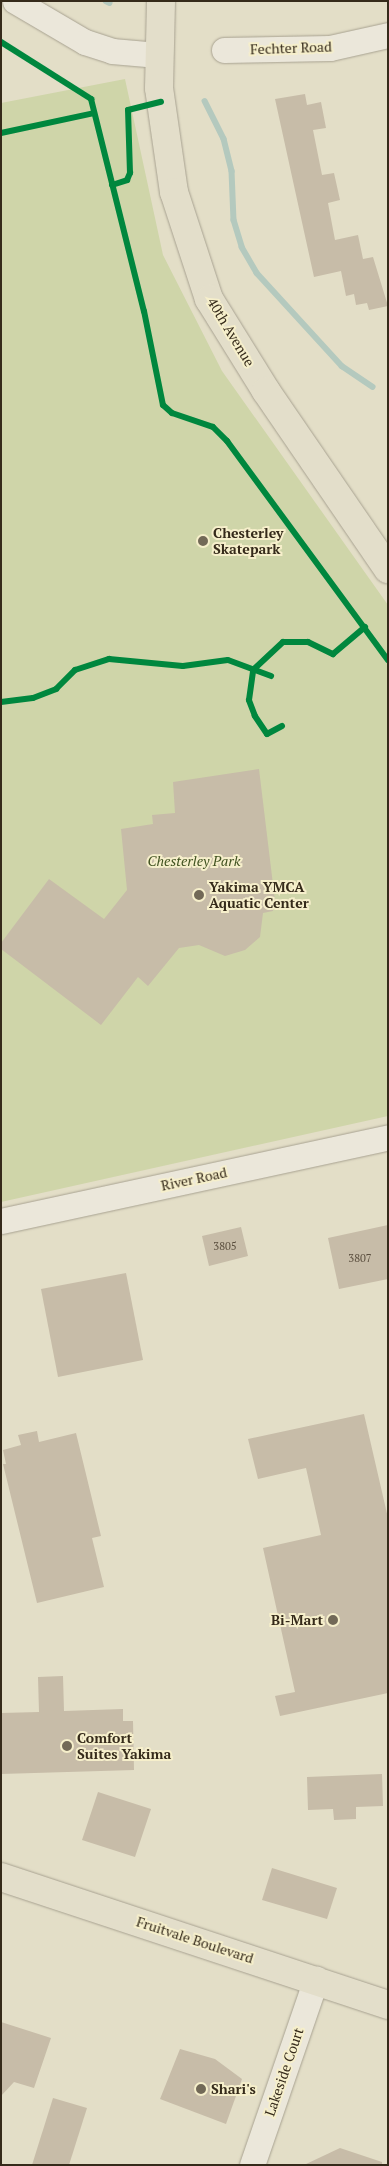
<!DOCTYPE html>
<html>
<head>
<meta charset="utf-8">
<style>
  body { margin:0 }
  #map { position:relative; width:389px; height:2166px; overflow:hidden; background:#e3dec7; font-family:"PT Serif",serif }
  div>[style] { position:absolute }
  .green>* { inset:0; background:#cfd5a9 }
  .stream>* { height:5.5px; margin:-2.75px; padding:0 2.75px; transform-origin:2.75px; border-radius:2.75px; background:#b4c9be }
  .building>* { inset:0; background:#c7bca8 }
  .roads { filter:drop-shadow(0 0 1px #a8a291) drop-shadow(0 0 1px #a8a291) }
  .minor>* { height:25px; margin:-12.5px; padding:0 12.5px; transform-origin:12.5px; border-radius:12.5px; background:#ebe7da }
  .major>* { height:28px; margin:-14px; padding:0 14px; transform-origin:14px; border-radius:14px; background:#e3deca }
  .cycleway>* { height:6px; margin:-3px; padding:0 3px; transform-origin:3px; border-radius:3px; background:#00873e }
  .dots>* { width:14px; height:14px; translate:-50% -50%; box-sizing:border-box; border:2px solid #f6efcb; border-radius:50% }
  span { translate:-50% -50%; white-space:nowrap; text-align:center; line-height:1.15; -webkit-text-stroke:4px #f6efcb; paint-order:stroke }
  .number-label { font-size:11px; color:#5a4e3e }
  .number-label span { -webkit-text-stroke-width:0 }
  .street-label { font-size:14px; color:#352a1a }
  .poi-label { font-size:14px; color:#352a1a; font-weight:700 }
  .left { translate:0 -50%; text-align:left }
  .right { translate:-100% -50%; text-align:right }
  .park-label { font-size:14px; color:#405220; font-style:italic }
  .frame { position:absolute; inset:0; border:2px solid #352a1a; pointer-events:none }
</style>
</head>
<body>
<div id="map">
  <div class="green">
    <div style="clip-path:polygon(125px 79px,163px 255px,222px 371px,388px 605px,388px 1116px,1px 1202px,1px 103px)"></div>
  </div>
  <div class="stream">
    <div style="left:106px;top:1px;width:4px;rotate:27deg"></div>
    <div style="left:205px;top:101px;width:42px;rotate:63.4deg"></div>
    <div style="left:224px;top:139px;width:33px;rotate:76deg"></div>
    <div style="left:232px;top:171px;width:49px;rotate:87.7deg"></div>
    <div style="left:234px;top:220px;width:28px;rotate:73deg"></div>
    <div style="left:242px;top:247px;width:30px;rotate:60deg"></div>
    <div style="left:257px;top:273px;width:126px;rotate:47.6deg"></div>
    <div style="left:342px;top:366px;width:37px;rotate:34deg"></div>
  </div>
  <div class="building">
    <div style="clip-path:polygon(305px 94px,307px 105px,321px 102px,326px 128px,313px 130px,322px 175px,334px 173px,340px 200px,328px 203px,335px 240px,358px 235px,363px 259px,373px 257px,388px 306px,369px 310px,367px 303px,356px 305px,354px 294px,346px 296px,341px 271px,314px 277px,275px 99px)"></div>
    <div style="clip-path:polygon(259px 769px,275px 901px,273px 911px,263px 913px,260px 937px,245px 950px,225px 956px,199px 945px,179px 948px,148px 986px,138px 977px,101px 1025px,1px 949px,1px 943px,49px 879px,104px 919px,127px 890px,121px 829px,153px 824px,152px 815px,175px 813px,173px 782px)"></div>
    <div style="clip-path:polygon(388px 1225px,388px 1279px,339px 1289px,328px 1238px)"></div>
    <div style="clip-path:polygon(241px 1227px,248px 1256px,209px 1266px,202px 1236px)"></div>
    <div style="clip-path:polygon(126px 1273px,143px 1360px,58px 1377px,41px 1289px)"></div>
    <div style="clip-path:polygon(364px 1414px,388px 1518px,388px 1693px,280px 1716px,275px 1696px,295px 1692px,263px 1548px,321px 1535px,306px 1468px,258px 1479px,248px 1439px)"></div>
    <div style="clip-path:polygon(37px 1431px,39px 1442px,76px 1433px,101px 1536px,92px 1538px,104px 1587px,37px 1603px,3px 1464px,6px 1464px,3px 1450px,21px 1445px,18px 1435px)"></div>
    <div style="clip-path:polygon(63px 1676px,64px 1711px,123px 1709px,123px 1721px,133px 1721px,134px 1770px,1px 1774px,1px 1713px,39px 1712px,38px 1677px)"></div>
    <div style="clip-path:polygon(382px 1774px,383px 1806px,356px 1807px,356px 1819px,334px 1820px,333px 1809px,308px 1810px,307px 1777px)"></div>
    <div style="clip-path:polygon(98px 1792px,151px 1809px,135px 1857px,82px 1840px)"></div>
    <div style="clip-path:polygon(272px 1868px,337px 1888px,327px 1919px,262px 1900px)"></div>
    <div style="clip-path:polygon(1px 2022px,51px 2038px,34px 2088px,14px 2082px,1px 2096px)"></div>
    <div style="clip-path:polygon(180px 2049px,215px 2059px,242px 2079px,226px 2124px,160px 2099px)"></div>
    <div style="clip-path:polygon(53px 2098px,87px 2108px,69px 2165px,32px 2165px)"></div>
    <div style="clip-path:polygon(340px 2148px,382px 2162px,382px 2165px,304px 2165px)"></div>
  </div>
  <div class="roads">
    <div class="minor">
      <div style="left:15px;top:1px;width:81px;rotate:30.4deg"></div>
      <div style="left:85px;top:42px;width:28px;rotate:18deg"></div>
      <div style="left:112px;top:51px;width:46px;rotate:5deg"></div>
      <div style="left:224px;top:50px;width:106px;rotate:-1.1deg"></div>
      <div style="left:330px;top:48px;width:59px;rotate:-12.6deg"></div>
      <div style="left:1px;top:1221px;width:396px;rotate:-12.2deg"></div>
      <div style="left:252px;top:2165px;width:197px;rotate:-71deg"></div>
    </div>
    <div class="major">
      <div style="left:161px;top:1px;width:87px;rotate:91.3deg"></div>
      <div style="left:159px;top:88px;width:105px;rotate:81.8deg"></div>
      <div style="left:174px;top:192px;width:113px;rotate:71.9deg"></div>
      <div style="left:209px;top:299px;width:108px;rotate:58.2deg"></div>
      <div style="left:266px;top:391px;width:216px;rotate:55.6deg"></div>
      <div style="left:1px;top:1877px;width:408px;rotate:18.3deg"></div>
    </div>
  </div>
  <div class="cycleway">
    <div style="left:1px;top:42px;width:107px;rotate:32.3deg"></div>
    <div style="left:91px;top:99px;width:219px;rotate:76deg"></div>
    <div style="left:144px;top:311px;width:96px;rotate:78.6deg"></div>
    <div style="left:163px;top:405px;width:12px;rotate:42deg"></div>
    <div style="left:172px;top:413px;width:43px;rotate:18.9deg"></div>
    <div style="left:213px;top:427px;width:20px;rotate:45deg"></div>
    <div style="left:227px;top:441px;width:272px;rotate:53.7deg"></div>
    <div style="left:1px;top:133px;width:95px;rotate:-12.1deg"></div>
    <div style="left:112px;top:185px;width:16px;rotate:-18deg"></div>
    <div style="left:127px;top:180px;width:8px;rotate:-67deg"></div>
    <div style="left:130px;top:173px;width:63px;rotate:-91.8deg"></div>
    <div style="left:128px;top:110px;width:34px;rotate:-14deg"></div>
    <div style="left:1px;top:702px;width:32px;rotate:-7deg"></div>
    <div style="left:33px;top:698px;width:25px;rotate:-21deg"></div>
    <div style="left:56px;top:689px;width:27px;rotate:-45deg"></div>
    <div style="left:75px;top:670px;width:36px;rotate:-18deg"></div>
    <div style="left:109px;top:659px;width:74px;rotate:5.4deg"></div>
    <div style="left:183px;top:666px;width:45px;rotate:-7.6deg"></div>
    <div style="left:228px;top:660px;width:46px;rotate:20.4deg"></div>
    <div style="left:282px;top:726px;width:17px;rotate:152deg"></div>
    <div style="left:267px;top:734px;width:22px;rotate:-124deg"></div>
    <div style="left:255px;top:716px;width:17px;rotate:-111deg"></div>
    <div style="left:249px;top:700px;width:30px;rotate:-82deg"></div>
    <div style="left:253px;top:670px;width:41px;rotate:-43deg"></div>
    <div style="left:283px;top:642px;width:25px"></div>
    <div style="left:308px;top:642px;width:28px;rotate:26deg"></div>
    <div style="left:333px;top:654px;width:42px;rotate:-40.2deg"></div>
  </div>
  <div class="dots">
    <div style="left:203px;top:541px;background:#726957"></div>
    <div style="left:199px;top:895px;background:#726957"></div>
    <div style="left:333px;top:1620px;background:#726957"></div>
    <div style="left:67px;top:1746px;background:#726957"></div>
    <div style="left:201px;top:2089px;background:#726957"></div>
  </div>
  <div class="number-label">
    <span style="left:225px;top:1246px">3805</span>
    <span style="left:360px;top:1258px">3807</span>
  </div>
  <div class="street-label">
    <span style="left:291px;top:48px;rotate:-2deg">Fechter Road</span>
    <span style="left:231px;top:332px;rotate:59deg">40th Avenue</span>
    <span style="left:194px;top:1179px;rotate:-12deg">River Road</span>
    <span style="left:195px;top:1940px;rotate:18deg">Fruitvale Boulevard</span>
    <span style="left:284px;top:2072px;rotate:-71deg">Lakeside Court</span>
  </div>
  <div class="poi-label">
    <span class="left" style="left:213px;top:541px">Chesterley<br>Skatepark</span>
    <span class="left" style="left:209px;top:895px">Yakima YMCA<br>Aquatic Center</span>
    <span class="right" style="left:323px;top:1620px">Bi-Mart</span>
    <span class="left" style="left:77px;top:1746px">Comfort<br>Suites Yakima</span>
    <span class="left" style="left:211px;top:2089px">Shari's</span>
  </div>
  <div class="park-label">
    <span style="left:194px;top:861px">Chesterley Park</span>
  </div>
  <div class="frame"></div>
</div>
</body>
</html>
